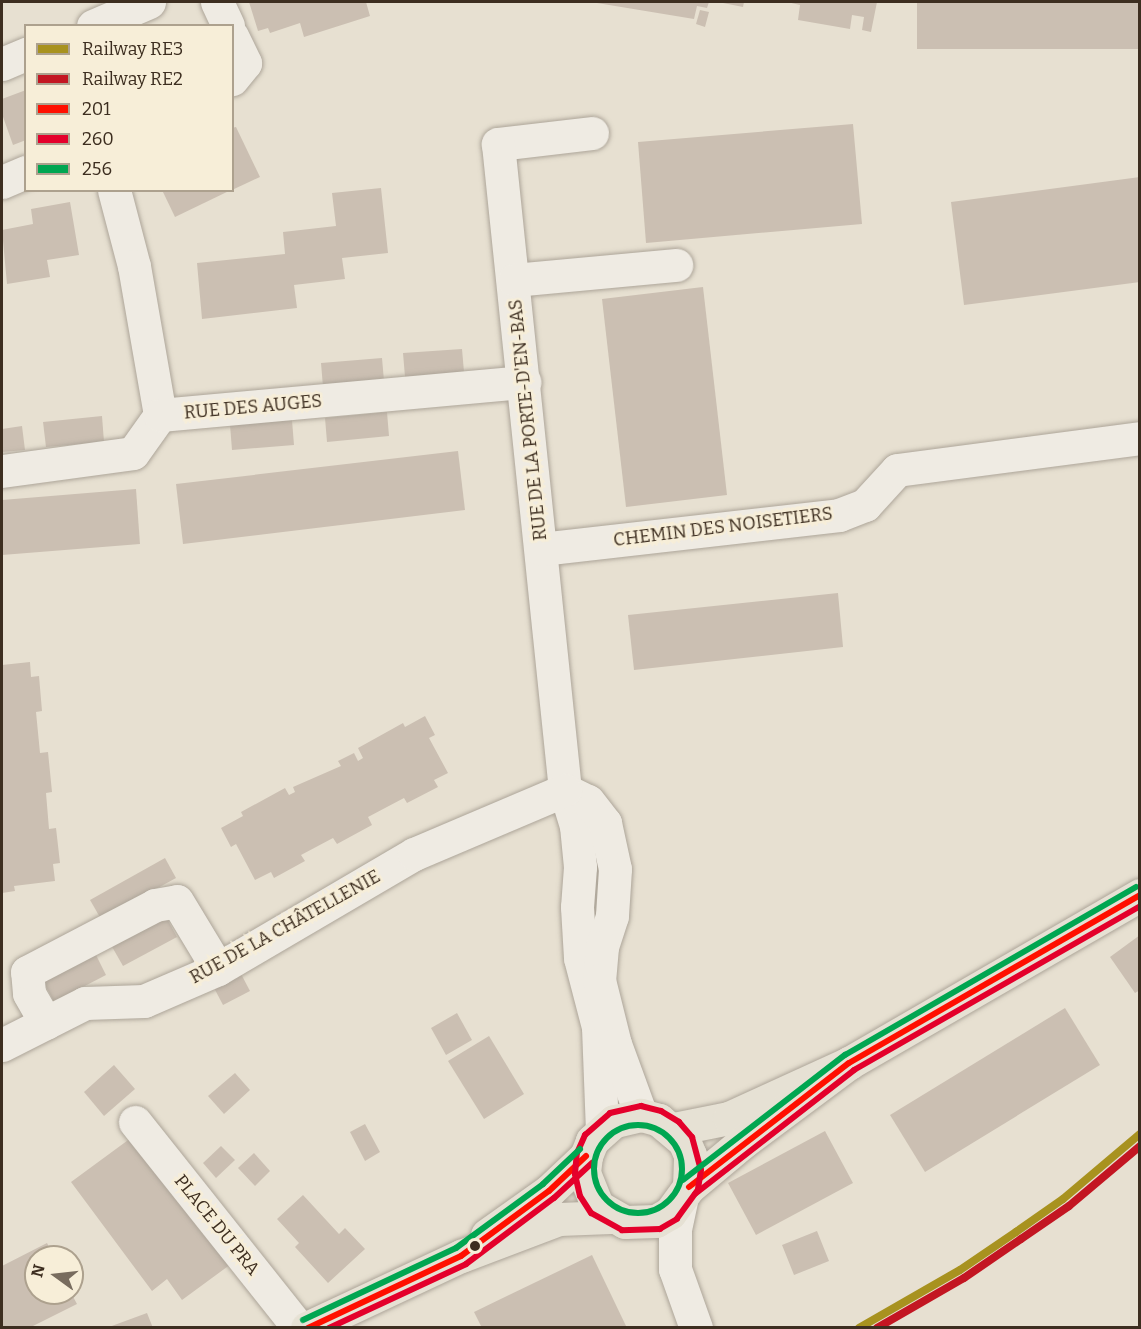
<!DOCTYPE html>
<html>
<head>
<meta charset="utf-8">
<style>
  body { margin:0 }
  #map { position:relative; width:1141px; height:1329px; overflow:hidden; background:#e7e0d1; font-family:Bitter,serif }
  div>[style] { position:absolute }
  .building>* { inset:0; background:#cbbfb2 }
  .roads { filter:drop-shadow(0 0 2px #ada599) drop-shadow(0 0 2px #ada599) }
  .minor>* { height:33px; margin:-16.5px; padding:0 16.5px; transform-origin:16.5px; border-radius:16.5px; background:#efebe3 }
  .major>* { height:33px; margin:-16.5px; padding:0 16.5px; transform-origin:16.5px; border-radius:16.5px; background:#e6e1d4 }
  .bus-1>* { height:6px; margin:-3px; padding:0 3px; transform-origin:3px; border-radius:3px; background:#ff0f00 }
  .bus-2>* { height:6px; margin:-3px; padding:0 3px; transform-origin:3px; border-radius:3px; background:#e4002b }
  .bus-3>* { height:6px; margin:-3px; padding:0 3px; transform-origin:3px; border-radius:3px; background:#00a651 }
  .bus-3>.ring { margin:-3px; padding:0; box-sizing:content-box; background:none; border:6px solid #00a651; border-radius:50% }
  .rail-1>* { height:8px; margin:-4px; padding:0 4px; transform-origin:4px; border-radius:4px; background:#a8921f }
  .rail-2>* { height:8px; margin:-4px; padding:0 4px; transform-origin:4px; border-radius:4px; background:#c31622 }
  .dots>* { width:16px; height:16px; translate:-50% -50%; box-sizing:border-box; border:3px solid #f7eed8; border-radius:50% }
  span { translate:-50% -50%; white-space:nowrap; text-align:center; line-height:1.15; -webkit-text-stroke:5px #f7eed8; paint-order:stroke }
  .street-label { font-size:18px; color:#3d2e20 }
  .frame { position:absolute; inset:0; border:3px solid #3d2e20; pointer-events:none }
  .legend { position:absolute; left:24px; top:24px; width:210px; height:168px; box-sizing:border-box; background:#f7eed8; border:2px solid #ada18e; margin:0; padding:8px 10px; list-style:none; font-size:18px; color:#3d2e20 }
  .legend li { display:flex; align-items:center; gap:12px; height:30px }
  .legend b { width:30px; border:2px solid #ada18e }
  .north { position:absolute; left:24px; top:1245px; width:60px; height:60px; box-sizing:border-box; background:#f7eed8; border:2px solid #ada18e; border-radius:50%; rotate:285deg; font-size:16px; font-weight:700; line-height:24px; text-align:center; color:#3d2e20 }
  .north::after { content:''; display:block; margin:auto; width:21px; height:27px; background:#786c5e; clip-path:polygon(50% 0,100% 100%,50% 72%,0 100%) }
</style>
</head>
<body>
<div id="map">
  <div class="building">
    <div style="clip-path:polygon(249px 2px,366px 2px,370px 16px,304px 37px,300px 23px,270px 33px,268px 28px,258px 31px)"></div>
    <div style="clip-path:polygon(709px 2px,707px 8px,697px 6px,694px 19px,597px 3px)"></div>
    <div style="clip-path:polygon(718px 2px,744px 2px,743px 7px)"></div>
    <div style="clip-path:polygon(787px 2px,877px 2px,871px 32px,862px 30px,864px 17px,852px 15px,850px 29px,798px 20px,800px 5px)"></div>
    <div style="clip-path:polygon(917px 2px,1140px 2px,1140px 49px,917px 49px)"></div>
    <div style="clip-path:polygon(700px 10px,709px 12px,705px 27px,696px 24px)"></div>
    <div style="clip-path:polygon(26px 90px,26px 140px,13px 145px,2px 114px,2px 99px)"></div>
    <div style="clip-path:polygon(853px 124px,862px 224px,646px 243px,638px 142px)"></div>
    <div style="clip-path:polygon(236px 127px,260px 177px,232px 190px,232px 128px)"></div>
    <div style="clip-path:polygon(1140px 177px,1140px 282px,964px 305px,951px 202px)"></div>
    <div style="clip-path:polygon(381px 188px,388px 253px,342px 258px,345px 279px,294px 285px,297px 308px,202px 319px,197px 263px,285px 254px,283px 232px,336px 226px,332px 193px)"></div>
    <div style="clip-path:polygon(162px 190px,231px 190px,175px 217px)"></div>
    <div style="clip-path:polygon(70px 202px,79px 255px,47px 260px,50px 277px,7px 284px,2px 230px,33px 224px,31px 209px)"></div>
    <div style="clip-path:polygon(703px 287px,727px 495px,626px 507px,602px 299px)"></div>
    <div style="clip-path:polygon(462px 349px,464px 372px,405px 377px,403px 353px)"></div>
    <div style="clip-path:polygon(382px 358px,384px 381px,323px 387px,321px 363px)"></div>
    <div style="clip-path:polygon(387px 412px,389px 436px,327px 442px,325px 418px)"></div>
    <div style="clip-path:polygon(102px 416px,104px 442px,46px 447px,43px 422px)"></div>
    <div style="clip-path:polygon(292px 420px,294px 445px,232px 450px,230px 425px)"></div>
    <div style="clip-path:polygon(22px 426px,25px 450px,2px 452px,2px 429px)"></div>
    <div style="clip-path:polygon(458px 451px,465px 510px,183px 544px,176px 484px)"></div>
    <div style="clip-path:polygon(136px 489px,140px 544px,2px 555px,2px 500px)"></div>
    <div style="clip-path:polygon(838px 593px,843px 647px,634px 670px,628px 615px)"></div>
    <div style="clip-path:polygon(30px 662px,31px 677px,39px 676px,42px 711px,36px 712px,40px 753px,48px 752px,52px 792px,46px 793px,49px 829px,56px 828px,60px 863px,53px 864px,55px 881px,14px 886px,15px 891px,2px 893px,2px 665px)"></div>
    <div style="clip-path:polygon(425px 716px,435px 735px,429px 738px,448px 773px,434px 780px,438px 787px,407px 803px,404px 798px,368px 817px,372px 825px,337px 844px,333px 838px,301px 855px,305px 861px,274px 878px,271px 872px,255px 880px,236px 844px,231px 847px,221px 828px,243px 816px,241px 812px,285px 788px,289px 795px,295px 792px,293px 787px,341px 766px,338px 761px,354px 753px,358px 761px,363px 758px,358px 748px,403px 723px,405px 727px)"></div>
    <div style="clip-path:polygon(165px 858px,176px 878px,101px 919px,90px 900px)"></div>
    <div style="clip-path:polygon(165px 915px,177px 937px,123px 966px,111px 945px)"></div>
    <div style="clip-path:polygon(1140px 935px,1140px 990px,1135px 993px,1110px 957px)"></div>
    <div style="clip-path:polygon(94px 951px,106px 975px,54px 1002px,42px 979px)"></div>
    <div style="clip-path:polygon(240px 972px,250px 991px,223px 1005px,213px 986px)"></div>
    <div style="clip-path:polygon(1065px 1008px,1100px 1065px,925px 1172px,890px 1115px)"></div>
    <div style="clip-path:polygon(457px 1013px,472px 1040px,446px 1055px,431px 1028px)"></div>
    <div style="clip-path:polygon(489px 1036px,524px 1094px,484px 1119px,448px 1061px)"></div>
    <div style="clip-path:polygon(114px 1065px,135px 1089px,104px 1116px,84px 1092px)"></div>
    <div style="clip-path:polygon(235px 1073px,250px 1090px,224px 1114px,208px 1096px)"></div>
    <div style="clip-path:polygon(365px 1124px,380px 1152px,365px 1161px,350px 1132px)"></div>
    <div style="clip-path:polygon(825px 1131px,853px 1183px,756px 1235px,728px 1183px)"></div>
    <div style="clip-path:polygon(135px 1135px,231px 1264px,182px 1300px,167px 1279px,152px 1291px,71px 1182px)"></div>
    <div style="clip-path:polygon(221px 1146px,235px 1160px,216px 1178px,203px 1163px)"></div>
    <div style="clip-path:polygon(254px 1153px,270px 1171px,255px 1186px,238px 1168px)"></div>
    <div style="clip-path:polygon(303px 1195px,339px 1234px,345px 1228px,365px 1249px,328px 1283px,295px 1247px,299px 1243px,277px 1219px)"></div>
    <div style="clip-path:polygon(817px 1231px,829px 1261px,794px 1275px,782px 1245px)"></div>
    <div style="clip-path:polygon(47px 1243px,54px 1257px,36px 1257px,36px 1293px,71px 1293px,77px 1304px,29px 1328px,2px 1328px,2px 1266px)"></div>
    <div style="clip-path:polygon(592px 1255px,627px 1328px,482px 1328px,474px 1312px)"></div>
    <div style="clip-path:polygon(147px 1313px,153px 1328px,109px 1328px,109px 1327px)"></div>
  </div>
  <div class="roads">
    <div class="minor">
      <div style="left:217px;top:2px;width:26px;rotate:65deg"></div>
      <div style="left:93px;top:26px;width:61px;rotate:-23.2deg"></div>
      <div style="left:232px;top:36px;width:30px;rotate:64deg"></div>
      <div style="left:245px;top:63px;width:21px;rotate:129deg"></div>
      <div style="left:2px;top:64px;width:26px;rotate:-23deg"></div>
      <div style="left:592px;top:133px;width:95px;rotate:173.3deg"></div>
      <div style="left:498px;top:144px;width:649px;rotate:84.08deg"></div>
      <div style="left:565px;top:790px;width:38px;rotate:73deg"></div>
      <div style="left:576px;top:826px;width:41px;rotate:84.4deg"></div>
      <div style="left:580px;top:867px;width:40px;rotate:94.3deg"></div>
      <div style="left:577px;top:907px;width:51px;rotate:86.6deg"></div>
      <div style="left:580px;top:958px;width:71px;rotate:75.4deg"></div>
      <div style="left:598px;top:1027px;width:102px;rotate:87.8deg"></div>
      <div style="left:2px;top:182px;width:26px;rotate:-23deg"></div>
      <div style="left:114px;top:190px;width:79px;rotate:75.3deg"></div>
      <div style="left:134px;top:266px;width:151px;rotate:80.1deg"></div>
      <div style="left:514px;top:280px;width:163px;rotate:-5.3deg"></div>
      <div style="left:2px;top:471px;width:132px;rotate:-7.8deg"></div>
      <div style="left:133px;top:453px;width:47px;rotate:-54.6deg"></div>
      <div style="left:160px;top:415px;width:366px;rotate:-5.2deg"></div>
      <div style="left:541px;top:549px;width:300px;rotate:-6.5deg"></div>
      <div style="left:839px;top:515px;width:28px;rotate:-21deg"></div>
      <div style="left:865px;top:505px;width:47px;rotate:-47.6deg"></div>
      <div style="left:897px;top:470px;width:245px;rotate:-7.5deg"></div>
      <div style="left:565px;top:790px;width:25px;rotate:26deg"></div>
      <div style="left:588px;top:801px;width:28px;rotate:52deg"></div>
      <div style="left:605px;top:823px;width:47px;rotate:77.7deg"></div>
      <div style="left:615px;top:869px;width:47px;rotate:93.7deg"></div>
      <div style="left:612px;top:916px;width:33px;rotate:108deg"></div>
      <div style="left:602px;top:947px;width:33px;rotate:95deg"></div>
      <div style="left:599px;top:980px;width:66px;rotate:76deg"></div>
      <div style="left:615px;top:1044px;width:76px;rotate:69.9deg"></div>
      <div style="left:46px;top:1023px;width:34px;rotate:-120deg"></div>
      <div style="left:29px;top:993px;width:21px;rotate:-95deg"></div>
      <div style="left:27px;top:972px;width:144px;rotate:-27.6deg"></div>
      <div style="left:155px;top:905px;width:22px;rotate:-10deg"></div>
      <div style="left:177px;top:901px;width:79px;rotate:58.9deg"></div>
      <div style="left:2px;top:1045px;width:93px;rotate:-26.8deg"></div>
      <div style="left:85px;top:1003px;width:59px;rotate:-1.9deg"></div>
      <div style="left:144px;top:1001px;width:81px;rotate:-23.4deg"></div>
      <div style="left:218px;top:969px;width:227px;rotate:-30.4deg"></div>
      <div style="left:414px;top:854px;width:164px;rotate:-23deg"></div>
      <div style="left:135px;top:1122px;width:263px;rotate:51.5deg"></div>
      <div style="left:681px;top:1201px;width:29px;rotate:102deg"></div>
      <div style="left:675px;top:1229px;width:40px;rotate:90deg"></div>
      <div style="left:675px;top:1269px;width:63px;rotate:70.4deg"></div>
    </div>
    <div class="major">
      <div style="left:674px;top:1129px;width:56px;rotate:-11.3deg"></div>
      <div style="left:729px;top:1118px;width:132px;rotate:-24.6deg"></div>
      <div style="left:849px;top:1063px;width:336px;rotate:-30deg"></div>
      <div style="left:689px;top:1187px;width:32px;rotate:-88deg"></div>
      <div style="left:690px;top:1155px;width:15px;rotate:-113deg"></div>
      <div style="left:684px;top:1141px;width:33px;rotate:-140deg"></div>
      <div style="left:659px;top:1120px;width:19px;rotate:-164deg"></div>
      <div style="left:641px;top:1115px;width:28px;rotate:167deg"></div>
      <div style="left:614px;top:1121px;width:30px;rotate:138deg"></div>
      <div style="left:592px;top:1141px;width:16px;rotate:112deg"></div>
      <div style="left:586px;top:1156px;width:17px;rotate:97deg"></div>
      <div style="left:584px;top:1173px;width:35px;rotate:68deg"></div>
      <div style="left:597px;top:1206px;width:32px;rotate:30deg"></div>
      <div style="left:625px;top:1222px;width:31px;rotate:-2deg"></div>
      <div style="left:656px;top:1221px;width:16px;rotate:-30deg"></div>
      <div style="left:670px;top:1213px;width:32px;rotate:-54deg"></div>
      <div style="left:689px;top:1187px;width:70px;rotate:-39.8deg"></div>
      <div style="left:743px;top:1142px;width:132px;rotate:-36.7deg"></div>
      <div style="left:487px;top:1235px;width:76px;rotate:-35.4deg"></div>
      <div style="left:549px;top:1191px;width:51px;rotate:-43.4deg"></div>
      <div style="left:307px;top:1328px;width:170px;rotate:-25.1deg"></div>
      <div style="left:461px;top:1256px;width:105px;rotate:-20.7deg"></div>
      <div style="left:559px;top:1219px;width:52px;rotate:-2.2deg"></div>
    </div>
  </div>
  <div class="bus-1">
    <div style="left:689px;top:1187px;width:202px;rotate:-37.8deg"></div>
    <div style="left:849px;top:1063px;width:336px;rotate:-30deg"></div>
    <div style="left:308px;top:1328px;width:169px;rotate:-25.2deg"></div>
    <div style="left:461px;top:1256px;width:109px;rotate:-36.5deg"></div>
    <div style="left:549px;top:1191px;width:51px;rotate:-43.4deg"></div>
  </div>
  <div class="bus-2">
    <div style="left:697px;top:1191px;width:34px;rotate:126deg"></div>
    <div style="left:677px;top:1219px;width:20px;rotate:150deg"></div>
    <div style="left:660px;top:1229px;width:38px;rotate:178deg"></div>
    <div style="left:622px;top:1230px;width:35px;rotate:-151deg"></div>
    <div style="left:591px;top:1213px;width:20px;rotate:-123deg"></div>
    <div style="left:580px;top:1196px;width:23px;rotate:-103deg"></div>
    <div style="left:575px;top:1174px;width:21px;rotate:-85deg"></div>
    <div style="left:577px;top:1153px;width:20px;rotate:-66deg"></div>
    <div style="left:585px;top:1135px;width:33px;rotate:-41deg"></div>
    <div style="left:610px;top:1113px;width:32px;rotate:-13deg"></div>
    <div style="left:641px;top:1106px;width:21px;rotate:14deg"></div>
    <div style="left:661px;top:1111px;width:21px;rotate:31deg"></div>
    <div style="left:679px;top:1122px;width:20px;rotate:49deg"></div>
    <div style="left:692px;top:1137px;width:34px;rotate:75deg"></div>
    <div style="left:701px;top:1170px;width:19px;rotate:99deg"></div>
    <div style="left:695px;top:1194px;width:202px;rotate:-37.9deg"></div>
    <div style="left:854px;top:1070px;width:330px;rotate:-29.8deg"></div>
    <div style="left:329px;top:1328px;width:151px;rotate:-25deg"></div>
    <div style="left:466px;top:1264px;width:110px;rotate:-36.9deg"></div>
    <div style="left:554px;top:1198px;width:52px;rotate:-42.6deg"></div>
  </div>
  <div class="bus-3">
    <div class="ring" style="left:594px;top:1125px;width:82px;height:82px"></div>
    <div style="left:683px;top:1180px;width:205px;rotate:-37.7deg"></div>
    <div style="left:845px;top:1055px;width:336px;rotate:-30deg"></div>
    <div style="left:303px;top:1320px;width:169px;rotate:-25.2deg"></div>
    <div style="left:456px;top:1248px;width:108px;rotate:-36.3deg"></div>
    <div style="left:543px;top:1184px;width:51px;rotate:-43.4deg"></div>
  </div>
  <div class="rail-1">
    <div style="left:859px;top:1328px;width:116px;rotate:-29.9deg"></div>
    <div style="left:960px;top:1270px;width:68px;rotate:-34.2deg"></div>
    <div style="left:1016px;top:1232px;width:57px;rotate:-35.1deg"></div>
    <div style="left:1063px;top:1199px;width:101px;rotate:-40.2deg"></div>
  </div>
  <div class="rail-2">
    <div style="left:877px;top:1328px;width:100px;rotate:-29.9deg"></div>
    <div style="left:964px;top:1278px;width:69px;rotate:-34.4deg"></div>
    <div style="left:1021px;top:1239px;width:58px;rotate:-34.5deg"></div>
    <div style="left:1069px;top:1206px;width:93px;rotate:-40.2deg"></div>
  </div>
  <div class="dots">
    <div style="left:475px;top:1246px;background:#3d2e20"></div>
  </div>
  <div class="street-label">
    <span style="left:253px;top:407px;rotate:-5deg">RUE DES AUGES</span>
    <span style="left:528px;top:420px;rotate:-96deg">RUE DE LA PORTE-D'EN-BAS</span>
    <span style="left:723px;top:527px;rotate:-7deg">CHEMIN DES NOISETIERS</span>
    <span style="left:285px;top:927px;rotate:-29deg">RUE DE LA CHÂTELLENIE</span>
    <span style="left:217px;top:1225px;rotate:51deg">PLACE DU PRA</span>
  </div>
  <div class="frame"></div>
  <ul class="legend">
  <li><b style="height:8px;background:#a8921f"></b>Railway RE3</li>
  <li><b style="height:8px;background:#c31622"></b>Railway RE2</li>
  <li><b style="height:8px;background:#ff0f00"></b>201</li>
  <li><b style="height:8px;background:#e4002b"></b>260</li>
  <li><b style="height:8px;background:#00a651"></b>256</li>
  </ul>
  <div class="north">N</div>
</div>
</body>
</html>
